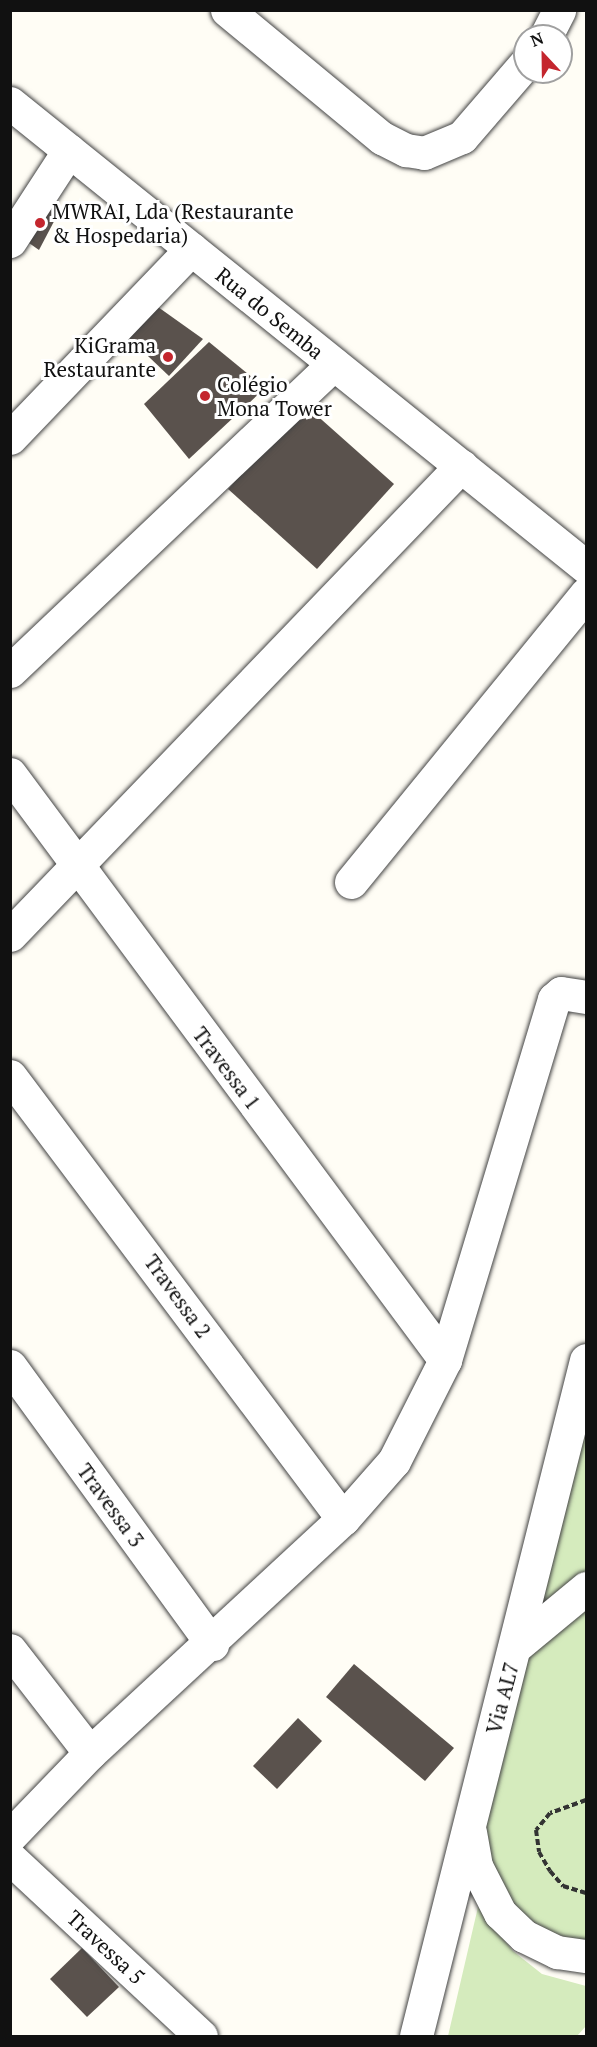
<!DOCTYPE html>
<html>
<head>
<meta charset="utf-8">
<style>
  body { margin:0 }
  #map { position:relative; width:597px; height:2047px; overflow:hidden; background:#fffdf5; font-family:"PT Serif",serif }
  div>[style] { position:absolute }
  .green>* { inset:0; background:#d5ebbd }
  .building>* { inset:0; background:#5a524d }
  .path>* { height:4px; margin-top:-2px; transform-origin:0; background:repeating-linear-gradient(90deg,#333 0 6px,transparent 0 9px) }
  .roads { filter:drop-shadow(0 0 2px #444) drop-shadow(0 0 2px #444) }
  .minor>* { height:33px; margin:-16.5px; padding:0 16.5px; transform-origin:16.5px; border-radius:16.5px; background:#fff }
  .dots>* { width:16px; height:16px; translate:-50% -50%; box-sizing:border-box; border:3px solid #fff; border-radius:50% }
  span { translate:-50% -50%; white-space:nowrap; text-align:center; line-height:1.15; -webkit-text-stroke:6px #fff; paint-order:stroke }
  .poi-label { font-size:21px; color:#111 }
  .left { translate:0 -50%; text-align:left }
  .right { translate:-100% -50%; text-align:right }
  .street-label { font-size:21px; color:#111 }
  .frame { position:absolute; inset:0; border:12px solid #111; pointer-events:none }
  .north { position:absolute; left:513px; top:24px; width:60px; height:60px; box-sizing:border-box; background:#fff; border:2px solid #a0a0a0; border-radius:50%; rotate:338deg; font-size:16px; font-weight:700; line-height:24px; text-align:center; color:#111 }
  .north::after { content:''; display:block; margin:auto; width:21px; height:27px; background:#c4262e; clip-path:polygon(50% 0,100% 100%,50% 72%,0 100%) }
</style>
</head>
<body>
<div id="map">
  <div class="green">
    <div style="clip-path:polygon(586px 1411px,586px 1941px,578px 1942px,546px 1930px,515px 1910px,484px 1848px,485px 1808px)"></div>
    <div style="clip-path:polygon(478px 1907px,513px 1951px,542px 1974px,586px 1986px,586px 2026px,577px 2036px,448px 2036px)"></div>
  </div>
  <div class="building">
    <div style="clip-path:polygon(42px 195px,60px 210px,39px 250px,19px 236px)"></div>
    <div style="clip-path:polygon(158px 307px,203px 339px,169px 376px,129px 338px)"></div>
    <div style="clip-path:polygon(209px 342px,265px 388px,189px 459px,144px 404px)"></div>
    <div style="clip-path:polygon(304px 404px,394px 484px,317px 569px,228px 489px)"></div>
    <div style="clip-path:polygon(354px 1664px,454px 1748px,425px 1781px,326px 1697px)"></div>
    <div style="clip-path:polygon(298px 1718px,322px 1741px,277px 1789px,253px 1766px)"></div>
    <div style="clip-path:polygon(82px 1948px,119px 1987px,87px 2017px,50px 1979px)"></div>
  </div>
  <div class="path">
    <div style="left:586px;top:1800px;width:38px;rotate:160deg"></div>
    <div style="left:550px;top:1813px;width:22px;rotate:129deg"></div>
    <div style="left:536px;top:1830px;width:22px;rotate:82deg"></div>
    <div style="left:539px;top:1852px;width:22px;rotate:60deg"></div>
    <div style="left:550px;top:1871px;width:20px;rotate:49deg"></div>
    <div style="left:563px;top:1886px;width:24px;rotate:17deg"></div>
  </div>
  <div class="roads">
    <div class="minor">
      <div style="left:227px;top:10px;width:201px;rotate:39.6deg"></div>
      <div style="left:382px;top:138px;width:27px;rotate:27deg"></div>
      <div style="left:406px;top:150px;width:18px;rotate:9deg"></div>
      <div style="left:424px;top:153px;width:41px;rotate:-22.8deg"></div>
      <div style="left:462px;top:137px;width:96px;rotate:-49.2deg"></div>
      <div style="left:546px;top:36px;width:29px;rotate:-63deg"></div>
      <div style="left:10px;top:103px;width:740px;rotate:38.85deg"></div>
      <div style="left:10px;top:241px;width:108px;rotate:-57deg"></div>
      <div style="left:10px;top:438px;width:262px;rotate:-46.2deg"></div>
      <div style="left:10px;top:671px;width:446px;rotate:-43.5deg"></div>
      <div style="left:10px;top:774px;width:730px;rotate:53.41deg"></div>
      <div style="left:351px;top:882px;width:372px;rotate:-50.8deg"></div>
      <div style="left:10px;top:935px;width:651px;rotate:-46.12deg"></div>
      <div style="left:10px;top:1076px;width:554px;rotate:53.07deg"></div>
      <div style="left:10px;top:1366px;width:344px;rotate:54deg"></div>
      <div style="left:516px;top:1646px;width:91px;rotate:-39.6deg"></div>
      <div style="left:10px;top:1650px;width:130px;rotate:52.2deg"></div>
      <div style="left:470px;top:1832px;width:35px;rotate:80deg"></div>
      <div style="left:476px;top:1866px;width:53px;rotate:62.9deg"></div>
      <div style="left:500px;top:1913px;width:33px;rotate:44deg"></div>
      <div style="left:524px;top:1936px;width:37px;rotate:26deg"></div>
      <div style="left:557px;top:1952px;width:29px;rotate:8deg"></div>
      <div style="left:10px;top:1836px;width:115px;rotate:-46.1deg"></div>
      <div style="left:90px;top:1753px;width:345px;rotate:-42.8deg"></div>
      <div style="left:343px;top:1519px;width:77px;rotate:-48.7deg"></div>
      <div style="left:394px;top:1461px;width:113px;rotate:-63.2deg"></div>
      <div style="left:445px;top:1360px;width:377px;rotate:-73.2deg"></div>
      <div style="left:554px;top:999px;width:9px;rotate:-41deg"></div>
      <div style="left:561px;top:993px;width:25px;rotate:9deg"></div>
      <div style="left:10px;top:1858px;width:261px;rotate:43deg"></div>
      <div style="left:416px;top:2036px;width:697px;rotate:-75.88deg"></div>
    </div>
  </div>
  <div class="dots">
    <div style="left:40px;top:223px;background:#c4262e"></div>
    <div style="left:168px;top:357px;background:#c4262e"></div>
    <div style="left:205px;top:396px;background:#c4262e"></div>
  </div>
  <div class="poi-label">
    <span class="left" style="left:52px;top:223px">MWRAI, Lda (Restaurante<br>&amp; Hospedaria)</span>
    <span class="right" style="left:156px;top:357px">KiGrama<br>Restaurante</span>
    <span class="left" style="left:217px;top:396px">Colégio<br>Mona Tower</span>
  </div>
  <div class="street-label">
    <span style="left:270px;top:313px;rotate:39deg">Rua do Semba</span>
    <span style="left:227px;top:1068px;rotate:53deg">Travessa 1</span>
    <span style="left:178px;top:1296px;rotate:54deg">Travessa 2</span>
    <span style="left:111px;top:1505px;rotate:54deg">Travessa 3</span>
    <span style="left:502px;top:1698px;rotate:-75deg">Via AL7</span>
    <span style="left:106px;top:1947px;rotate:43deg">Travessa 5</span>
  </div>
  <div class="frame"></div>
  <div class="north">N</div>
</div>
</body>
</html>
